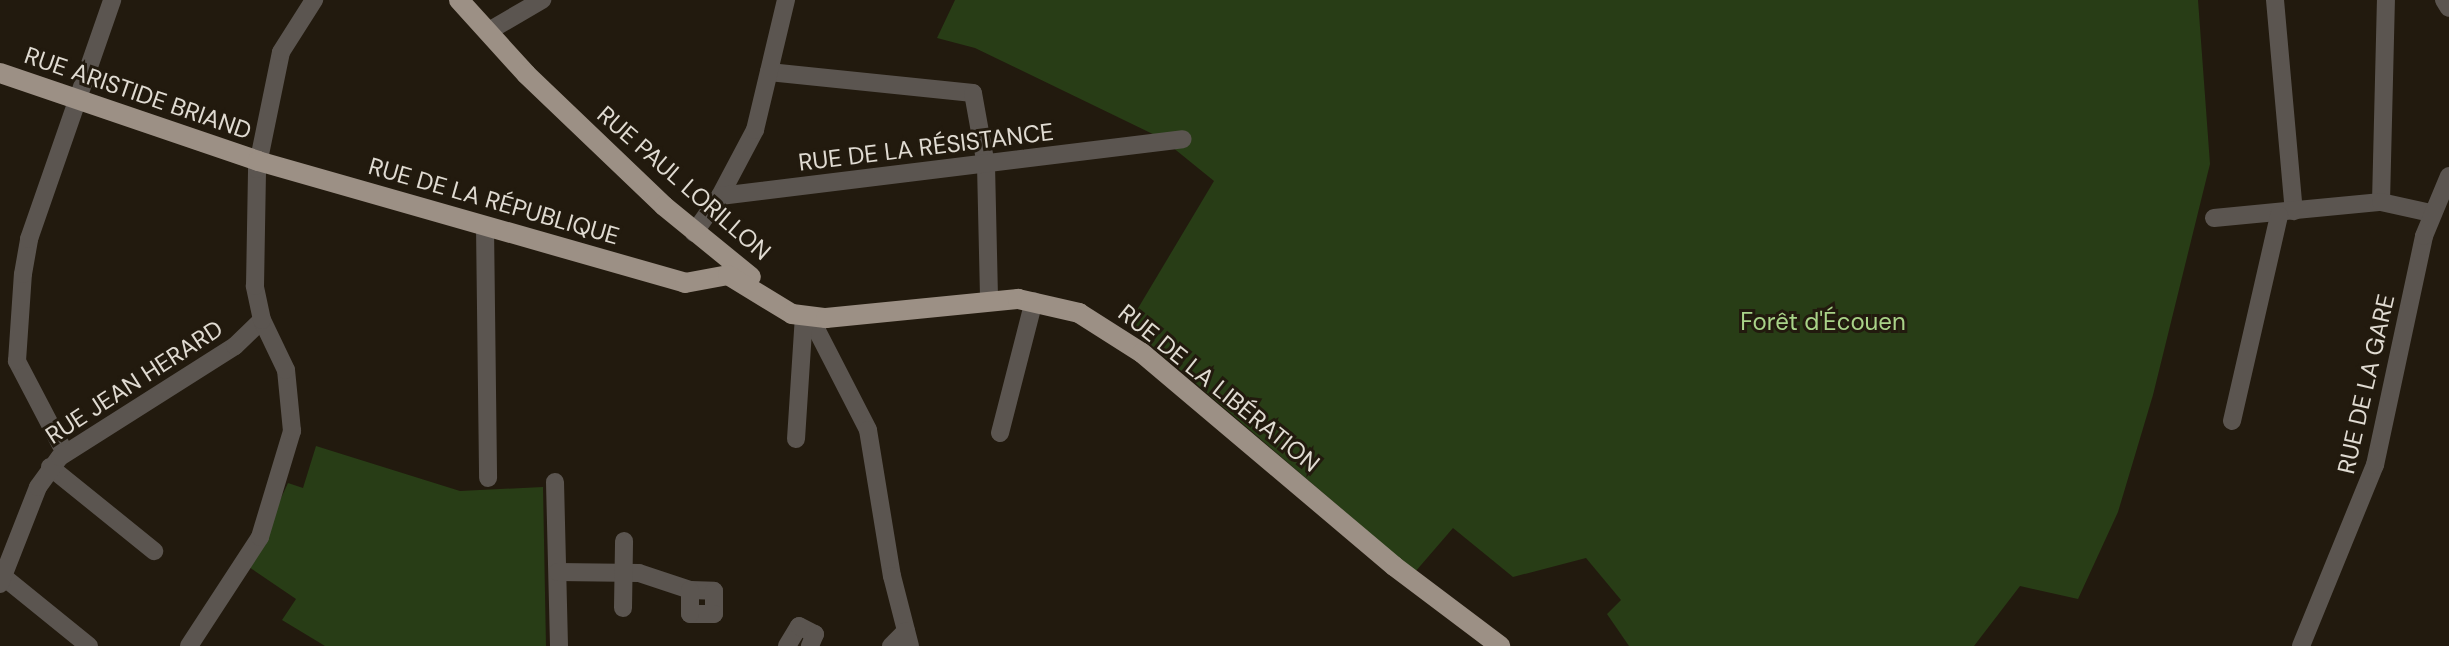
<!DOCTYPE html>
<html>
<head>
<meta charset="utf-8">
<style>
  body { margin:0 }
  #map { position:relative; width:2449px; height:646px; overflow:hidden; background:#221a0e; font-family:"DM Sans",sans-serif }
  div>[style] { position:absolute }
  .green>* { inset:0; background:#283d16 }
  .minor>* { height:18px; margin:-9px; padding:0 9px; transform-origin:9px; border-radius:9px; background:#5b5550 }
  .major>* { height:20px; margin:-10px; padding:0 10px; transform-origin:10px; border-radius:10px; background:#9c9085 }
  span { translate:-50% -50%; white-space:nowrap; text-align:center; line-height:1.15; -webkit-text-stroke:6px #221a0e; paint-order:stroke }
  .street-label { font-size:24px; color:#e0dbd2 }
  .park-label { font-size:24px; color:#a9d388 }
</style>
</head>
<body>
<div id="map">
  <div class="green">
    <div style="clip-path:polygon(955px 0,2198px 0,2210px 164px,2153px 395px,2118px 512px,2078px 599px,2020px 586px,1974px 646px,1629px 646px,1607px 614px,1621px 600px,1586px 558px,1513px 577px,1453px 528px,1415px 572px,1128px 325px,1214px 181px,1161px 138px,975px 48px,937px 38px)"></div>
    <div style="clip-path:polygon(316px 446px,460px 491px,543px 487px,546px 646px,325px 646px,282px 620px,296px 599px,249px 567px,288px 483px,303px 488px)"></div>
  </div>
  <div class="minor">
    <div style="left:2275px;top:0;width:212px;rotate:84.9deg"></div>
    <div style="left:2444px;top:0;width:9px;rotate:58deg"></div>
    <div style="left:487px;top:32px;width:64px;rotate:-30.2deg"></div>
    <div style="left:769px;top:72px;width:205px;rotate:5.9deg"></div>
    <div style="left:973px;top:93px;width:73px;rotate:79.8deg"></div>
    <div style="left:986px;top:165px;width:137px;rotate:88.7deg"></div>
    <div style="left:720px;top:196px;width:75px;rotate:-62.1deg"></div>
    <div style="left:755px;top:130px;width:134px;rotate:-76.6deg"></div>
    <div style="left:2381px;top:202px;width:202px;rotate:-88.6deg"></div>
    <div style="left:2214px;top:218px;width:168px;rotate:-5.5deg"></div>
    <div style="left:2381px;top:202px;width:51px;rotate:12.4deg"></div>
    <div style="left:485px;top:226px;width:252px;rotate:89.3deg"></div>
    <div style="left:694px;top:233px;width:45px;rotate:-54.9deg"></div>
    <div style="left:720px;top:196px;width:466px;rotate:-7deg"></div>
    <div style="left:810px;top:317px;width:127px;rotate:62.8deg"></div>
    <div style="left:868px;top:430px;width:148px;rotate:80.7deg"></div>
    <div style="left:892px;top:576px;width:72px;rotate:75.6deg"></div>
    <div style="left:2232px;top:421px;width:211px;rotate:-77.1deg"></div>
    <div style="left:1000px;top:433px;width:136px;rotate:-75.6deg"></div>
    <div style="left:796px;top:439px;width:123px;rotate:-86.3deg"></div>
    <div style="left:65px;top:453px;width:104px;rotate:-117.6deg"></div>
    <div style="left:17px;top:361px;width:87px;rotate:-86.1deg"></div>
    <div style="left:23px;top:274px;width:36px;rotate:-80deg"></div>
    <div style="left:29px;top:239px;width:253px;rotate:-70.8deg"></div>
    <div style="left:50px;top:467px;width:134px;rotate:38.9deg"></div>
    <div style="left:555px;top:482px;width:164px;rotate:88.6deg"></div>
    <div style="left:558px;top:572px;width:81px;rotate:0.7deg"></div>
    <div style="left:639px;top:573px;width:54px;rotate:18.4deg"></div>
    <div style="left:690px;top:590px;width:24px;rotate:2deg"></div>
    <div style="left:714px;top:591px;width:23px;rotate:90deg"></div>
    <div style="left:714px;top:614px;width:24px;rotate:180deg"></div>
    <div style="left:690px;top:614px;width:24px;rotate:-90deg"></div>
    <div style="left:5px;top:578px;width:108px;rotate:39deg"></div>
    <div style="left:0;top:584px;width:104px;rotate:-68.6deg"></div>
    <div style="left:38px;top:487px;width:37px;rotate:-54deg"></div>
    <div style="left:60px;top:457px;width:207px;rotate:-32.4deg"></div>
    <div style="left:235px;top:346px;width:37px;rotate:-44deg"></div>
    <div style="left:623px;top:608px;width:67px;rotate:-89.1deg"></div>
    <div style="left:189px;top:646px;width:130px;rotate:-56.9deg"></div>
    <div style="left:260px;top:537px;width:111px;rotate:-73.2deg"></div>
    <div style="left:292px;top:431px;width:61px;rotate:-95.6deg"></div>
    <div style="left:286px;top:370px;width:55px;rotate:-115.6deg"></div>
    <div style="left:262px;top:320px;width:35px;rotate:-102deg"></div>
    <div style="left:255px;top:286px;width:117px;rotate:-89deg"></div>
    <div style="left:257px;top:169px;width:119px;rotate:-78.4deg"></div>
    <div style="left:281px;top:52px;width:62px;rotate:-57.6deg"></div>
    <div style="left:787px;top:646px;width:23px;rotate:-59deg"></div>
    <div style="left:799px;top:626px;width:18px;rotate:27deg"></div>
    <div style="left:815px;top:634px;width:13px;rotate:113deg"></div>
    <div style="left:891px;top:646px;width:21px;rotate:-45deg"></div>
    <div style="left:2301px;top:646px;width:196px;rotate:-67.8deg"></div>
    <div style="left:2375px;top:465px;width:234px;rotate:-77.9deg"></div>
    <div style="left:2424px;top:236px;width:65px;rotate:-67.4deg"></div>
  </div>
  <div class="major">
    <div style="left:459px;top:0;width:100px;rotate:47.8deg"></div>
    <div style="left:526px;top:74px;width:191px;rotate:43.7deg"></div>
    <div style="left:664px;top:206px;width:112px;rotate:39.2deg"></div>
    <div style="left:0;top:73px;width:273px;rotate:18.8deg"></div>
    <div style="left:258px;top:161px;width:444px;rotate:15.9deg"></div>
    <div style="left:685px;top:283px;width:44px;rotate:-10.5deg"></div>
    <div style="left:728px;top:275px;width:75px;rotate:31.4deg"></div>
    <div style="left:792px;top:314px;width:34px;rotate:7deg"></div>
    <div style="left:826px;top:318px;width:193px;rotate:-5.7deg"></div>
    <div style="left:1018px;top:299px;width:63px;rotate:12.9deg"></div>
    <div style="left:1079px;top:313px;width:75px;rotate:32.4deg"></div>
    <div style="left:1142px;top:353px;width:330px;rotate:40.2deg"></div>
    <div style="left:1394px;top:566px;width:133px;rotate:37deg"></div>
  </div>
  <div class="street-label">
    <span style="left:138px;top:93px;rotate:19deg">RUE ARISTIDE BRIAND</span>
    <span style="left:926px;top:147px;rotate:-7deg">RUE DE LA RÉSISTANCE</span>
    <span style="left:684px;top:183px;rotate:41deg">RUE PAUL LORILLON</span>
    <span style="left:494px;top:201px;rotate:16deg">RUE DE LA RÉPUBLIQUE</span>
    <span style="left:134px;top:382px;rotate:-33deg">RUE JEAN HERARD</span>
    <span style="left:2366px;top:384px;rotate:-77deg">RUE DE LA GARE</span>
    <span style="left:1219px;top:388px;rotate:39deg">RUE DE LA LIBÉRATION</span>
  </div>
  <div class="park-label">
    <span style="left:1823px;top:322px">Forêt d'Écouen</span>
  </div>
</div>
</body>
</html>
